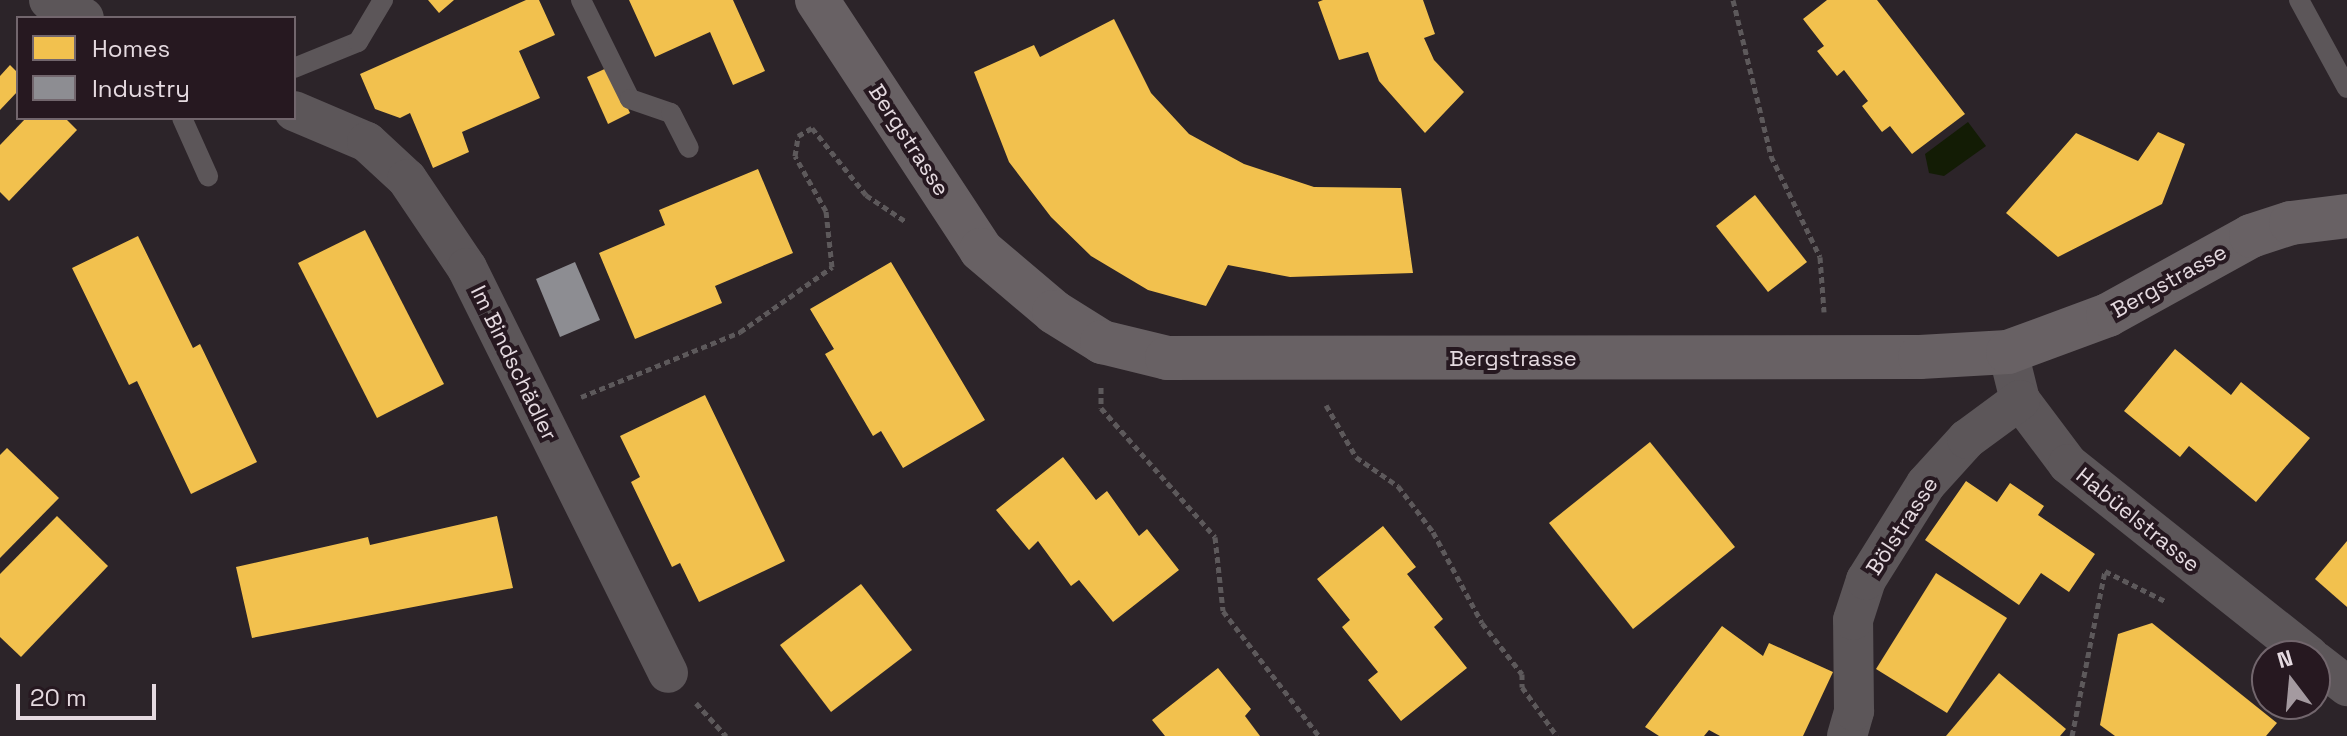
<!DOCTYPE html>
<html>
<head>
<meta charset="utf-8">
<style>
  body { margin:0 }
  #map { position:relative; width:2347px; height:736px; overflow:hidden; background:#2c2429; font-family:"Space Grotesk",sans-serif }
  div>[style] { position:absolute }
  .water>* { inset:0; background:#131c05 }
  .homes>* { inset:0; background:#f2c14e }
  .industry>* { inset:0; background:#8d8d92 }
  .path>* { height:5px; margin-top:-2.5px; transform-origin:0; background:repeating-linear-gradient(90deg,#5d595b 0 6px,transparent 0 10px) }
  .lane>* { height:20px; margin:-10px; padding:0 10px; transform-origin:10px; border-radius:10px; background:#5c5659 }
  .street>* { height:40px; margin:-20px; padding:0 20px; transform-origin:20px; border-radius:20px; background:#5c5659 }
  .secondary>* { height:44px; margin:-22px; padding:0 22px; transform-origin:22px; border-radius:22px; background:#686164 }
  span { translate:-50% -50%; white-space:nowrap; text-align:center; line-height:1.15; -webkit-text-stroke:8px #261820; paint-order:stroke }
  .street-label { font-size:22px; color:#e5dae0 }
  .legend { position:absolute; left:16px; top:16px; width:280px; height:104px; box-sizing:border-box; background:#261820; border:2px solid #72666d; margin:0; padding:10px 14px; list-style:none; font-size:24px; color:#e5dae0 }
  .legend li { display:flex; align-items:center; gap:16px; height:40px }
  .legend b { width:40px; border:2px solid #72666d }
  .north { position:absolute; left:2251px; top:640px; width:80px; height:80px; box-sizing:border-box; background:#261820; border:2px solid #72666d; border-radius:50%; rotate:344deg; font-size:22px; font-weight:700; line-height:32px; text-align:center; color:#e5dae0 }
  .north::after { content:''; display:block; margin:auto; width:28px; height:36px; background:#a49aa0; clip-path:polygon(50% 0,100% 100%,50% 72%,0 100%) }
  .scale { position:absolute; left:16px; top:684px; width:140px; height:36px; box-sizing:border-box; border:4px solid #e5dae0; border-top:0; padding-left:10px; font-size:24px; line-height:28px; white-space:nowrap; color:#e5dae0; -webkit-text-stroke:6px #261820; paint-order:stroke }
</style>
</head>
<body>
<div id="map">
  <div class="water">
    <div style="clip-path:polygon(1968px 122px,1986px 146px,1944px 176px,1929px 173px,1925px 154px)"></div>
  </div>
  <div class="homes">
    <div style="clip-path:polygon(428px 0,454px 0,439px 13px)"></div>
    <div style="clip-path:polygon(526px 0,539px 0,555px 35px,519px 51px,540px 98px,462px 132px,469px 152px,433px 168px,410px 113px,400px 118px,375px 109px,360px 74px)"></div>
    <div style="clip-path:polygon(629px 0,733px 0,765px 71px,733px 85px,710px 32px,655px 57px)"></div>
    <div style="clip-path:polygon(1323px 0,1423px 0,1435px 34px,1424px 38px,1434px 60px,1464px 92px,1425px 133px,1379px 81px,1368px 52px,1339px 60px,1318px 2px)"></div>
    <div style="clip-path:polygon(1827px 0,1877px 0,1965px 114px,1912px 154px,1890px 126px,1882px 132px,1862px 106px,1868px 101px,1844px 70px,1837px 76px,1817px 51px,1824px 46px,1803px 19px)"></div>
    <div style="clip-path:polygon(1114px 19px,1151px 93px,1189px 134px,1244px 164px,1314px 187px,1401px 188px,1413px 273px,1290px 277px,1228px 265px,1206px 306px,1148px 290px,1091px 256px,1051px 217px,1009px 162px,974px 72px,1034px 45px,1040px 57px)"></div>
    <div style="clip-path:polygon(10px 65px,18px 73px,18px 91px,0 110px,0 76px)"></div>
    <div style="clip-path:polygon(609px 67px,630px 113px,608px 124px,587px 77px)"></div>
    <div style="clip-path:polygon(26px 118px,65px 118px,77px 130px,9px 201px,0 192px,0 145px)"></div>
    <div style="clip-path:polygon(2158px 132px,2185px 144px,2162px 204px,2058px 257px,2006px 213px,2076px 133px,2138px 161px)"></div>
    <div style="clip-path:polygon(758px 169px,793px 253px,715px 286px,722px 303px,635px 339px,599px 253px,665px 225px,659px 210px)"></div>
    <div style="clip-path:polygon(1755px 195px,1807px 262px,1768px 292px,1716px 226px)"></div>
    <div style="clip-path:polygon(365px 230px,444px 384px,377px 418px,298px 263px)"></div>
    <div style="clip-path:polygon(138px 236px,193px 348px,200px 344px,257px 462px,191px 494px,137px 381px,129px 385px,72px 268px)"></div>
    <div style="clip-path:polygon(891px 262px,985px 420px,903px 468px,881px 431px,873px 436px,825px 354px,834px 349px,810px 309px)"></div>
    <div style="clip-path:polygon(2175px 349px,2231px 395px,2241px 382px,2310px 438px,2256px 502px,2189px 446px,2180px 457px,2124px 411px)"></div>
    <div style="clip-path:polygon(705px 395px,785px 561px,699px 602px,680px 563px,672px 567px,631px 482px,640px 477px,620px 436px)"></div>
    <div style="clip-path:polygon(1650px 442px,1735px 547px,1633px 629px,1549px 523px)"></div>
    <div style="clip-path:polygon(7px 448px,59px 498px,0 558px,0 455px)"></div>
    <div style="clip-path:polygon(1063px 457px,1096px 500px,1107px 491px,1139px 536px,1147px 529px,1179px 570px,1113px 622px,1079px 580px,1071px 586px,1038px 541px,1029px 550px,996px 510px)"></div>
    <div style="clip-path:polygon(1966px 481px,1997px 502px,2010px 483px,2044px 506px,2038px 515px,2095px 554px,2069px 592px,2041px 573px,2019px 605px,1925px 540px)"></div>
    <div style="clip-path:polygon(57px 516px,108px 566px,21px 657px,0 637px,0 574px)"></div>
    <div style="clip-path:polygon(497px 516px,513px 588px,252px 638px,236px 567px,368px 537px,370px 545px)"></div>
    <div style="clip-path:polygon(1383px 526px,1416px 567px,1407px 574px,1443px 619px,1434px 627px,1467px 668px,1401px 721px,1368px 680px,1378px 672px,1342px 627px,1350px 620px,1317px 579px)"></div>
    <div style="clip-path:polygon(2347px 541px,2347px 607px,2315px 579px)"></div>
    <div style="clip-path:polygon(1936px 573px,2007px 618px,1947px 713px,1876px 669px)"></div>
    <div style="clip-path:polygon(861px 584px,912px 650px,831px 712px,780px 645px)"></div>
    <div style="clip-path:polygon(2152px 623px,2277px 723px,2266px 736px,2115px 736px,2100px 725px,2118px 634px)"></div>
    <div style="clip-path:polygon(1722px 626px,1763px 656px,1769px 643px,1833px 672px,1803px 736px,1720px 736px,1709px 730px,1704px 736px,1659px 736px,1645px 727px)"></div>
    <div style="clip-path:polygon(1218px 668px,1251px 709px,1245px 716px,1260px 736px,1165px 736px,1152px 720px)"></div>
    <div style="clip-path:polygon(1999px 673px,2066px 729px,2060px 736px,1946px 736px)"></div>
  </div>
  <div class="industry">
    <div style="clip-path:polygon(575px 262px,600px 320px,560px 337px,536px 279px)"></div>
  </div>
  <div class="path">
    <div style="left:1733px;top:0;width:161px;rotate:76.3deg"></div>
    <div style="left:1771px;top:156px;width:112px;rotate:64.1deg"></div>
    <div style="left:1820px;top:257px;width:55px;rotate:85.8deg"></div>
    <div style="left:1101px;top:387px;width:21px;rotate:90deg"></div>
    <div style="left:1101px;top:408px;width:172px;rotate:48.5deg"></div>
    <div style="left:1215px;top:537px;width:74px;rotate:83.8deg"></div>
    <div style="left:1223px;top:611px;width:158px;rotate:52.5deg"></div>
    <div style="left:581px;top:397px;width:172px;rotate:-22.2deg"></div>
    <div style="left:740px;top:332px;width:113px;rotate:-35.2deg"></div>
    <div style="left:832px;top:267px;width:56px;rotate:-96.1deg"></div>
    <div style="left:826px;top:211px;width:63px;rotate:-119.4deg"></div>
    <div style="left:795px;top:156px;width:20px;rotate:-81deg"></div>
    <div style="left:798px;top:136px;width:16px;rotate:-30deg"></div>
    <div style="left:812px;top:128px;width:86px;rotate:51.1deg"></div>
    <div style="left:866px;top:195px;width:47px;rotate:33.7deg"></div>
    <div style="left:1326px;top:405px;width:60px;rotate:60deg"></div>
    <div style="left:1356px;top:457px;width:51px;rotate:34.6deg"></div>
    <div style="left:1398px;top:486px;width:58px;rotate:52.7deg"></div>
    <div style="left:1433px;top:532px;width:103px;rotate:61.7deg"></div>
    <div style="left:1482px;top:623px;width:65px;rotate:51.9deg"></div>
    <div style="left:1522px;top:674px;width:13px;rotate:90deg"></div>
    <div style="left:1522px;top:687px;width:60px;rotate:54.5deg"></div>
    <div style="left:696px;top:703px;width:45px;rotate:47.7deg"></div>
    <div style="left:2072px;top:736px;width:168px;rotate:-78.7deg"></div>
    <div style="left:2105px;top:571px;width:67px;rotate:26.6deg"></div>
  </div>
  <div class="lane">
    <div style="left:581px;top:0;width:110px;rotate:63.7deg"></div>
    <div style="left:630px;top:99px;width:43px;rotate:18.9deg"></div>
    <div style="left:671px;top:113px;width:39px;rotate:63deg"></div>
    <div style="left:2299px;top:0;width:100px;rotate:61.4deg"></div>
    <div style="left:294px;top:68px;width:69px;rotate:-22.1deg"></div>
    <div style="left:358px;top:42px;width:49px;rotate:-59.2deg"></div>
    <div style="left:182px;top:118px;width:64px;rotate:65.9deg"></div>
  </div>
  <div class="street">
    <div style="left:49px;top:0;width:39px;rotate:27deg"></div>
    <div style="left:294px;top:111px;width:79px;rotate:23deg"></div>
    <div style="left:367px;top:142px;width:54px;rotate:42.8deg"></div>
    <div style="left:407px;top:179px;width:107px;rotate:56deg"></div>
    <div style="left:467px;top:268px;width:452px;rotate:63.6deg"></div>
    <div style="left:2008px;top:352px;width:49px;rotate:76deg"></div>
    <div style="left:2020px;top:400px;width:80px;rotate:53.1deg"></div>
    <div style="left:2068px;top:464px;width:308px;rotate:38.5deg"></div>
    <div style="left:2315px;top:661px;width:41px;rotate:38deg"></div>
    <div style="left:1847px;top:736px;width:26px;rotate:-74deg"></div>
    <div style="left:1854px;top:711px;width:91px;rotate:-90.6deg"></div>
    <div style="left:1853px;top:620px;width:42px;rotate:-72deg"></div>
    <div style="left:1866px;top:580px;width:113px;rotate:-58deg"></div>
    <div style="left:1926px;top:484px;width:61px;rotate:-47.7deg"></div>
    <div style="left:1967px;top:439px;width:66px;rotate:-36.3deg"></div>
  </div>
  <div class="secondary">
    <div style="left:817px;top:0;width:299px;rotate:56.7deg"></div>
    <div style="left:981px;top:250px;width:96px;rotate:40.3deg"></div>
    <div style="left:1054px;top:312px;width:57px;rotate:32deg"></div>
    <div style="left:1102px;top:342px;width:67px;rotate:13.8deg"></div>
    <div style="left:1167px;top:358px;width:753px;rotate:-0.08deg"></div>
    <div style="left:1920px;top:357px;width:88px;rotate:-3.3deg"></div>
    <div style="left:2008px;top:352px;width:107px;rotate:-20.3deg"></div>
    <div style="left:2108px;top:315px;width:163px;rotate:-28.9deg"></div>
    <div style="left:2251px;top:236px;width:42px;rotate:-18deg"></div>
    <div style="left:2291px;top:223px;width:56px;rotate:-7.1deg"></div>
  </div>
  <div class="street-label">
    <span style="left:909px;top:140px;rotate:57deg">Bergstrasse</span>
    <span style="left:2169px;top:281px;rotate:-29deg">Bergstrasse</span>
    <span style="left:1513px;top:359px">Bergstrasse</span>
    <span style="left:514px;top:363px;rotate:64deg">Im Bindschädler</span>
    <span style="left:2138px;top:520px;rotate:39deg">Habüelstrasse</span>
    <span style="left:1902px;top:526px;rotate:-57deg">Bölstrasse</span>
  </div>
  <ul class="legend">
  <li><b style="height:22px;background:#f2c14e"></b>Homes</li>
  <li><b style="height:22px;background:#8d8d92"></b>Industry</li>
  </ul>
  <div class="north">N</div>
  <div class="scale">20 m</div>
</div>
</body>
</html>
